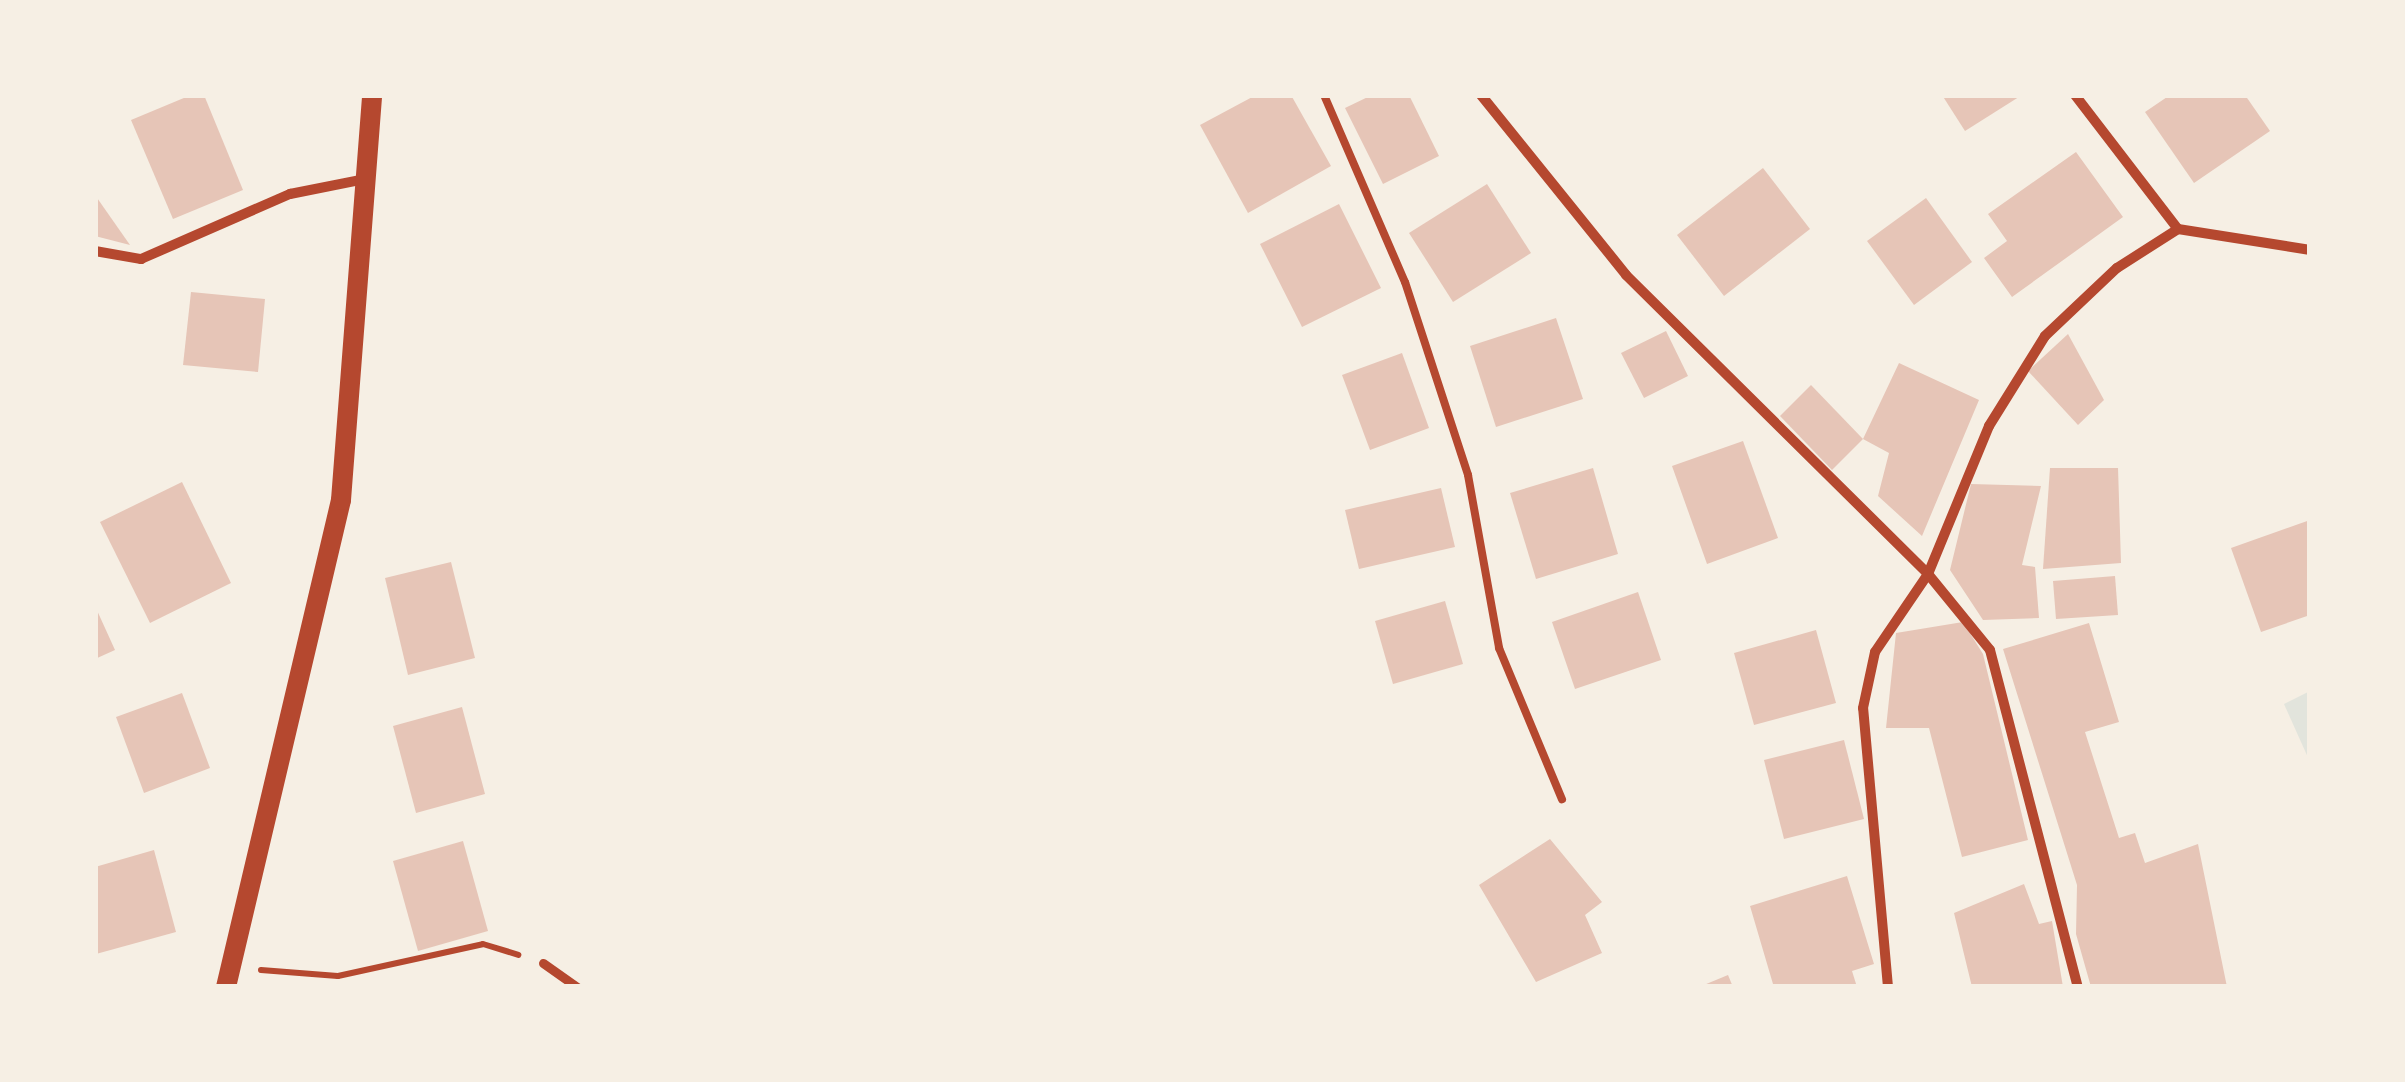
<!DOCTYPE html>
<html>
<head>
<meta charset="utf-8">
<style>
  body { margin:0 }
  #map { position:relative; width:2405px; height:1082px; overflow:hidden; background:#f6efe4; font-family:Figtree,sans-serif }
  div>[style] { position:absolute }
  .green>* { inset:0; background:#e2e4dc }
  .building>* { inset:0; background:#e6c5b7 }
  .path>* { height:6px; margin:-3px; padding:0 3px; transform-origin:3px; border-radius:3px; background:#b5482f }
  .service>* { height:8px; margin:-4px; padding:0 4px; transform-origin:4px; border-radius:4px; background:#b5482f }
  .pedestrian>* { height:9px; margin:-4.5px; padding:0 4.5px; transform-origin:4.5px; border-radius:4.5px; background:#b5482f }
  .minor>* { height:10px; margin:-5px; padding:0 5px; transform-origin:5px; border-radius:5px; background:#b5482f }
  .secondary>* { height:20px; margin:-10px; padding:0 10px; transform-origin:10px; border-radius:10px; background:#b5482f }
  span { translate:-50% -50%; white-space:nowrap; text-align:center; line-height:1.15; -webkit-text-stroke:10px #f6efe4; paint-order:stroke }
  .frame { position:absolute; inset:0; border:98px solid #f6efe4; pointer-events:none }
</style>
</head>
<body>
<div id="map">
  <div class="green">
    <div style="clip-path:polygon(2310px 691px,2310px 762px,2284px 704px)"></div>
  </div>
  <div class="building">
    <div style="clip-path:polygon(191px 95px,204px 95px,243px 190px,173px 219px,131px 120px)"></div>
    <div style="clip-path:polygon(1256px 95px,1291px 95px,1331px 166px,1248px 213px,1200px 125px)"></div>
    <div style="clip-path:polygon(1372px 95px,1409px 95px,1439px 156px,1383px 184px,1345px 108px)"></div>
    <div style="clip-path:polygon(1942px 95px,2022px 95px,1965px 131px)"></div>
    <div style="clip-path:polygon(2170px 95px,2245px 95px,2270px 131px,2194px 183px,2145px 112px)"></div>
    <div style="clip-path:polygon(2076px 152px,2123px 217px,2012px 297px,1984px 258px,2007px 241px,1988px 214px)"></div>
    <div style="clip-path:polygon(1763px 168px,1810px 229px,1724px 296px,1677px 235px)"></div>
    <div style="clip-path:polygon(1487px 184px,1531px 253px,1453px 302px,1409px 233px)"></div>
    <div style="clip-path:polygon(95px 195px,130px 245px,95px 236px)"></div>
    <div style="clip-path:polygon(1926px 198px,1972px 262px,1914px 305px,1867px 241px)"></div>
    <div style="clip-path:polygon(1339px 204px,1381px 288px,1302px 327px,1260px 244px)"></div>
    <div style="clip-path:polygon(191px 292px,265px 299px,258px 372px,183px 365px)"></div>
    <div style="clip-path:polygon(1556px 318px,1583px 399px,1496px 427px,1470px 346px)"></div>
    <div style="clip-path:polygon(1666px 331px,1688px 376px,1644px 398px,1621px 353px)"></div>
    <div style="clip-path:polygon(2068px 334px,2104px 400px,2078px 425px,2028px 371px)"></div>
    <div style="clip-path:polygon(1402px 353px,1429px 428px,1370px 450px,1342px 375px)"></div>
    <div style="clip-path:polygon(1899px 363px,1979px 400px,1922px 536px,1878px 496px,1889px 453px,1863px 439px)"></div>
    <div style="clip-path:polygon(1811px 385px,1863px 439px,1832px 470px,1780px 416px)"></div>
    <div style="clip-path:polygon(1743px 441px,1778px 538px,1707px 564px,1672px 466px)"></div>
    <div style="clip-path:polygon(1593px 468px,1618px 554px,1536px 579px,1510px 493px)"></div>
    <div style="clip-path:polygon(2050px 468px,2118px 468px,2121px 563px,2043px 569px)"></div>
    <div style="clip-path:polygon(182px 482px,231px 583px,150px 623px,100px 522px)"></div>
    <div style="clip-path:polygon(1971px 484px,2041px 486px,2022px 565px,2035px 567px,2039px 618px,1983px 620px,1950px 570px)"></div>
    <div style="clip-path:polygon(1441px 488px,1455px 547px,1359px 569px,1345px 510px)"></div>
    <div style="clip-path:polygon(2310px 520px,2310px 615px,2261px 632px,2231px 548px)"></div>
    <div style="clip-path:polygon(451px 562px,475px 658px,408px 675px,385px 578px)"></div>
    <div style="clip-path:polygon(2115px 576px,2118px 615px,2056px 619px,2053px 581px)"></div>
    <div style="clip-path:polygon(1638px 592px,1661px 660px,1575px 689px,1552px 622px)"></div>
    <div style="clip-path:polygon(1445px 601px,1463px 664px,1393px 684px,1375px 621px)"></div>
    <div style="clip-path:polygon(95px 606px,115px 650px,95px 659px)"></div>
    <div style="clip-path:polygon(1963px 622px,1983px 654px,2028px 840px,1962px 857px,1929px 728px,1886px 728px,1896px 633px)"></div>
    <div style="clip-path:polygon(2089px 623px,2119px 722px,2085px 732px,2119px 838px,2135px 833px,2145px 863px,2198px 844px,2227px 987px,2091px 987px,2076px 934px,2077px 885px,2003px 649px)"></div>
    <div style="clip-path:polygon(1816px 630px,1836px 703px,1754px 725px,1734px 653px)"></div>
    <div style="clip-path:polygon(182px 693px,210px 768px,144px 793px,116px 717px)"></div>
    <div style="clip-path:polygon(462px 707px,485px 794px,416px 813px,393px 726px)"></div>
    <div style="clip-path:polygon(1844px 740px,1864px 819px,1784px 839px,1764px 760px)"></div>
    <div style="clip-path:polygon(1550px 839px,1602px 902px,1585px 915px,1602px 953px,1536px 982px,1479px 885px)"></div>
    <div style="clip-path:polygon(463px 841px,488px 931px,418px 951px,393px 861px)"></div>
    <div style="clip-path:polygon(154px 850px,176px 932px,96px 954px,95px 867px)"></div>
    <div style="clip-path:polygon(1847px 876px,1874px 964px,1852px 971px,1857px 987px,1773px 984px,1750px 906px)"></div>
    <div style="clip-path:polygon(2024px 884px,2039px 924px,2052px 921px,2063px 987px,1972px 987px,1954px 913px)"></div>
    <div style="clip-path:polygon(1728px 975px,1733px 987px,1699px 987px)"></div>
  </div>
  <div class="path">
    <div style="left:261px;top:970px;width:77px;rotate:4.5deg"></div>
    <div style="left:338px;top:976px;width:148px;rotate:-12.4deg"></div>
    <div style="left:483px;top:944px;width:37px;rotate:17deg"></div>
  </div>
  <div class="service">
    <div style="left:1324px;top:95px;width:204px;rotate:66.6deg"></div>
    <div style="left:1405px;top:282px;width:203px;rotate:71.9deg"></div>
    <div style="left:1468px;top:475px;width:176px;rotate:79.8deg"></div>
    <div style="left:1499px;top:648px;width:164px;rotate:67.4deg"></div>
  </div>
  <div class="pedestrian">
    <div style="left:543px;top:963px;width:42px;rotate:35.2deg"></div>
  </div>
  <div class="minor">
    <div style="left:1481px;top:95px;width:231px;rotate:51.1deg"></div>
    <div style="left:1626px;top:275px;width:425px;rotate:44.7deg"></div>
    <div style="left:1928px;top:574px;width:98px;rotate:50.8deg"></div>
    <div style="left:1990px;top:650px;width:348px;rotate:75.4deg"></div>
    <div style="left:2075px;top:95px;width:169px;rotate:52.5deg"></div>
    <div style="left:95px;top:251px;width:47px;rotate:9.9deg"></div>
    <div style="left:141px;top:259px;width:163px;rotate:-23.6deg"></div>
    <div style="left:290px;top:194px;width:76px;rotate:-11.3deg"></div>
    <div style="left:1888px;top:987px;width:280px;rotate:-95.1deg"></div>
    <div style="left:1863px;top:708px;width:57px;rotate:-77.9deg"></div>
    <div style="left:1875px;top:652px;width:94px;rotate:-55.8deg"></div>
    <div style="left:1928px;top:574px;width:160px;rotate:-67.6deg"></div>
    <div style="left:1989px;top:426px;width:106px;rotate:-58.1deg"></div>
    <div style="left:2045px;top:336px;width:99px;rotate:-43.4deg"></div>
    <div style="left:2117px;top:268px;width:72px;rotate:-32.6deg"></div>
    <div style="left:2178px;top:229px;width:134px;rotate:9deg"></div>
  </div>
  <div class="secondary">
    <div style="left:226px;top:987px;width:500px;rotate:-76.71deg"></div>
    <div style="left:341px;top:500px;width:406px;rotate:-85.6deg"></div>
  </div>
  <div class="frame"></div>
</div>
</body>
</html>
